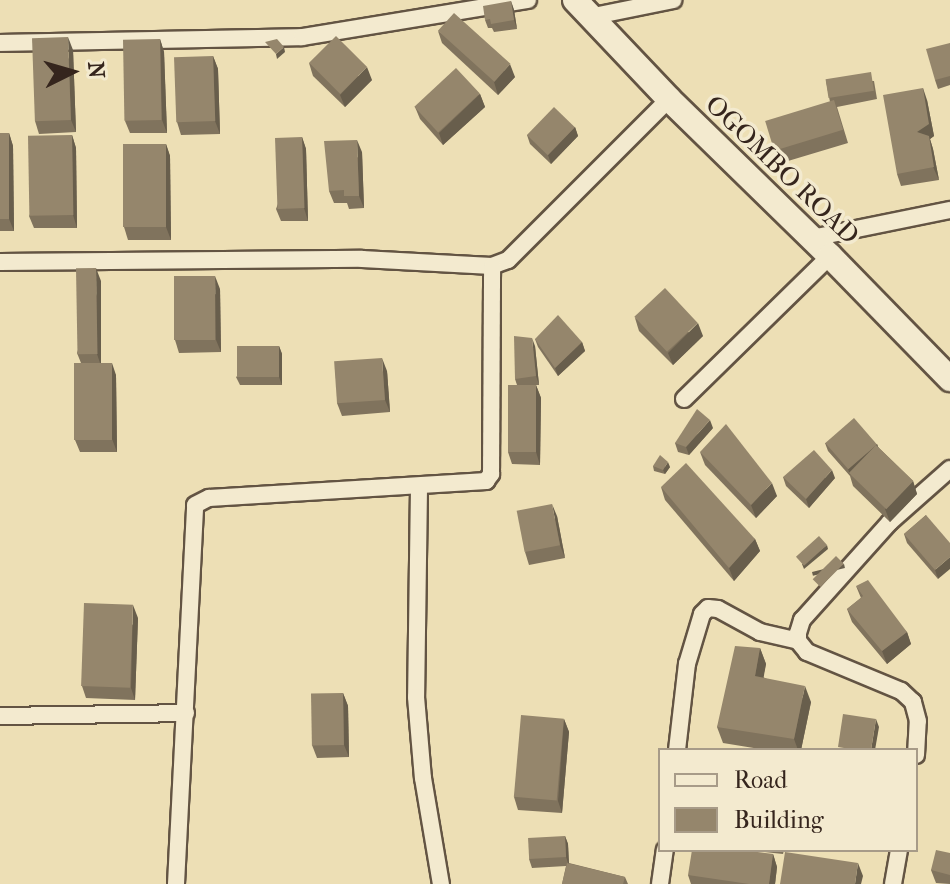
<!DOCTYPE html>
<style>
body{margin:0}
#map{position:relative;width:950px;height:884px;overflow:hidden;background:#eddfb5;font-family:"IM FELL French Canon",serif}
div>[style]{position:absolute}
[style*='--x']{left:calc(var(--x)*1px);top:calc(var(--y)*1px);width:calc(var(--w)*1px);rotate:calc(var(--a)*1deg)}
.roads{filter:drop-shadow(2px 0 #635443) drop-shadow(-2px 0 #635443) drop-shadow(0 2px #635443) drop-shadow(0 -2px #635443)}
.minor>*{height:16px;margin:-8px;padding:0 8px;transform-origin:8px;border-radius:8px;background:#f3eacf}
.secondary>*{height:24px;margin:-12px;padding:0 12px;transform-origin:12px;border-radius:12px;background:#f3eacf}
.wall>*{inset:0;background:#80735d}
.shaded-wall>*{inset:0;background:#685e4c;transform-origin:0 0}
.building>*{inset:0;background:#95866c;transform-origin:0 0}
span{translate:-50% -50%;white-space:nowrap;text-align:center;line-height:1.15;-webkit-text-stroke:7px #f3eacf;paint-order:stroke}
.street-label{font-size:26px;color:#35251d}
.legend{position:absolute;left:658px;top:748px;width:260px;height:104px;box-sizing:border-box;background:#f3eacf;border:2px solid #a79b88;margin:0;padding:10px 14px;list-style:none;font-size:24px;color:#35251d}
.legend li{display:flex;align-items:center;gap:16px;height:40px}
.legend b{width:40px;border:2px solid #a79b88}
.north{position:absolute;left:32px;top:32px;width:80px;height:80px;-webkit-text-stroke:6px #f3eacf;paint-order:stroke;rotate:85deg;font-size:22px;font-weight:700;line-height:32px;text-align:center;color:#35251d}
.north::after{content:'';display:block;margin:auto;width:28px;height:36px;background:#35251d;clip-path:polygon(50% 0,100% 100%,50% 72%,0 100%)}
</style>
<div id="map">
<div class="roads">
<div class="minor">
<i style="--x:594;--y:16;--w:81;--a:-11.4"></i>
<i style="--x:0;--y:43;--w:302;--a:-1.1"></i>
<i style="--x:302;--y:37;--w:229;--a:-9.3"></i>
<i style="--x:812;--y:238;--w:141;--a:-11.5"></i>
<i style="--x:0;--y:262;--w:362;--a:-0.5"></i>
<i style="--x:362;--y:259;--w:130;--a:3.1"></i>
<i style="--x:492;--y:266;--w:17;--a:-21"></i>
<i style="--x:508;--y:260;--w:228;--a:-45"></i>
<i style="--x:684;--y:399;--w:204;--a:-44.4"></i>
<i style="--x:419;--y:488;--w:209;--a:90.8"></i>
<i style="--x:416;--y:697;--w:81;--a:85.1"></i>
<i style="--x:423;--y:778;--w:108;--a:80.4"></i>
<i style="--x:0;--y:716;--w:186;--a:-0.9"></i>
<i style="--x:677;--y:750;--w:87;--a:-83.4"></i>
<i style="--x:687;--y:664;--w:52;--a:-73.3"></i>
<i style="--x:702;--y:614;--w:8;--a:-45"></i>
<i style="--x:708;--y:608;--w:10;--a:6"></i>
<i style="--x:718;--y:609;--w:48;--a:28.7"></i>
<i style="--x:760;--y:632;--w:39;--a:13"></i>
<i style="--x:916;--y:755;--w:34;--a:-87"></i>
<i style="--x:918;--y:721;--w:20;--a:-105"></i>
<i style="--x:913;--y:702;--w:16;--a:-137"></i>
<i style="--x:901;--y:691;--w:102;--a:-157.5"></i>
<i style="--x:807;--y:652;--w:14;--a:-129"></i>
<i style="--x:798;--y:641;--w:8;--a:-90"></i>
<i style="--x:798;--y:633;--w:14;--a:-73"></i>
<i style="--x:802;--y:620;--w:132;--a:-48.1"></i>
<i style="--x:890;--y:522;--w:80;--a:-41.5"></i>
<i style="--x:176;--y:884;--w:379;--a:-87.1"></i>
<i style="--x:195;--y:505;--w:16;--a:-27"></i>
<i style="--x:209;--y:498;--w:278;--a:-3.5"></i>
<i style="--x:486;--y:481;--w:9;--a:-54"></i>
<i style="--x:491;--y:474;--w:208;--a:-89.7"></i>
<i style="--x:660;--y:884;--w:34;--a:-82"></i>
<i style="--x:893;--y:884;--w:35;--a:-80"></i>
</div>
<div class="secondary">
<i style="--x:575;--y:0;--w:137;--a:46.5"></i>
<i style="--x:669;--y:99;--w:225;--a:44.3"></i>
<i style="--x:830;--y:256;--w:172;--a:45.7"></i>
</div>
</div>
<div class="wall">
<i style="clip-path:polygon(511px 1px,514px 10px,517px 29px,494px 32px,492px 28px,488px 28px,485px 20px)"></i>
<i style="clip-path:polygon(438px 31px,515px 77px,498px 95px,442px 43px)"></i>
<i style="clip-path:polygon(160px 39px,164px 52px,167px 133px,130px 133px,125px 121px)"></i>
<i style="clip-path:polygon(950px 43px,950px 85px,938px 89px,935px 80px)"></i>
<i style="clip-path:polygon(73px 50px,76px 132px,39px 134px,35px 121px)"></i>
<i style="clip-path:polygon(213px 56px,218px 69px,220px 134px,181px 135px,177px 122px)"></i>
<i style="clip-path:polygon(309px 63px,372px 80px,345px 107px,313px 76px)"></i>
<i style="clip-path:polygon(826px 81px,874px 81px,877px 99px,837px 107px,848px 143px,778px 164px,774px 151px,830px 102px)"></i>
<i style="clip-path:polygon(480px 94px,485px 107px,443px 145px,420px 119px,415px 107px)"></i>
<i style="clip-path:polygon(927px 100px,934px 136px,930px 139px,933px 149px,939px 180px,901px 186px,897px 174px)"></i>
<i style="clip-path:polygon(575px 127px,578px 136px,551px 164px,530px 144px,527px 135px)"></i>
<i style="clip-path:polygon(0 133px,9px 133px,13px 146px,14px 231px,0 231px)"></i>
<i style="clip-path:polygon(72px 135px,76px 148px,77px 228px,34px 228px,29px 216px)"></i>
<i style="clip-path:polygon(302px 137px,306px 149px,308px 221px,281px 221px,276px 209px)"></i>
<i style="clip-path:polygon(166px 144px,170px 156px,171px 240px,128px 240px,124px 227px)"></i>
<i style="clip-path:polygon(362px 152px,364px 208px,349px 209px,347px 203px,334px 203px,329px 191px)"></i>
<i style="clip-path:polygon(101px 281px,101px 363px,116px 375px,117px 452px,80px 452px,75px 440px,81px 363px,77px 353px)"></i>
<i style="clip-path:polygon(220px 289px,221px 352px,179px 353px,175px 340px)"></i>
<i style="clip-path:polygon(635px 318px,703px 336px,673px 365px,639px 331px)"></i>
<i style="clip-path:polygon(535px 339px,582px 342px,585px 351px,558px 376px,538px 347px)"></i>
<i style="clip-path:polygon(279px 346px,282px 354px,282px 385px,240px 385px,236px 377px)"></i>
<i style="clip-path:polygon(535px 346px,539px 385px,534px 385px,536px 385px,541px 398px,540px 465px,512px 464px,508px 452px,517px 385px,515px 379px)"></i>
<i style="clip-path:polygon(387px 371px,390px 412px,342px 416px,337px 403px)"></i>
<i style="clip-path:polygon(713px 428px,689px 455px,678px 452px,675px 443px)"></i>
<i style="clip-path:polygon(825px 443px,877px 444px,878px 447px,913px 481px,917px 494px,890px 522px,853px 486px,850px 476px,828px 451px)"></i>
<i style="clip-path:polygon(700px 452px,777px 496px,756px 518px,705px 465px)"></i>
<i style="clip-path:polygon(653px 466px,670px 467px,665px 474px,654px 471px)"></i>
<i style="clip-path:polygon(783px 477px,835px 478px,809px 508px,786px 486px)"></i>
<i style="clip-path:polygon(661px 487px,755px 539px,760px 551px,734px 581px,665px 500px)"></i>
<i style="clip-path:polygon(926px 515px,938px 579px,907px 543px,904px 534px)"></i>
<i style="clip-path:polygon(557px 516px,565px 558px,529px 565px,525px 552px)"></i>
<i style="clip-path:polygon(856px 586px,907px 632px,911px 644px,887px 664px,852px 622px,847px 609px,861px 598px)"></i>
<i style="clip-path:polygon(138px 618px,135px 700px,86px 698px,82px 686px)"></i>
<i style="clip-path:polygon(760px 648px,766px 664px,763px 677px,811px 702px,801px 750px,766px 750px,723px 743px,717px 727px)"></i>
<i style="clip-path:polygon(343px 693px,348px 706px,349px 757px,317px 758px,312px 745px)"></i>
<i style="clip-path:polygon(564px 719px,569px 732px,562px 813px,518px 810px,514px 797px)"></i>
<i style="clip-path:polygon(565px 836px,568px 844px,569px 863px,625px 877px,628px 884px,562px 884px,566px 866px,532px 868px,529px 859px)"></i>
<i style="clip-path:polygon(746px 850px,784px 850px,783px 854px)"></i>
<i style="clip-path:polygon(950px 853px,950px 884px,936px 883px,931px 870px)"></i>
<i style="clip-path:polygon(773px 854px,777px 867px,775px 884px,691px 884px,688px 875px)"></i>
</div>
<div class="shaded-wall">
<i style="clip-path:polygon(511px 1px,514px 10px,517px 29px,514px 20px)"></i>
<i style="clip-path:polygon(68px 37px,73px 50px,76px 132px,71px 120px)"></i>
<i style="clip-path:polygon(160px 39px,164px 52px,167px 133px,162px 120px)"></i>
<i style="clip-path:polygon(284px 47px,285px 52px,277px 59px,276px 54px)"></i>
<i style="clip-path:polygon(213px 56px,218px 69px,220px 134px,215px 121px)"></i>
<i style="clip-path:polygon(510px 64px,515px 77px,498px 95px,494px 82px)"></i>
<i style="clip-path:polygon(367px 67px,372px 80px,345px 107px,340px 95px)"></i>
<i style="clip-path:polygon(923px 88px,927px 100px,934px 136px,930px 139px,933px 149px,939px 180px,917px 132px)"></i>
<i style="clip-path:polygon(480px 94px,485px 107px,443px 145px,439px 133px)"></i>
<i style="clip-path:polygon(575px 127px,578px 136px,551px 164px,548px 155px)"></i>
<i style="clip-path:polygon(9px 133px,13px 146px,14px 231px,9px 219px)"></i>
<i style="clip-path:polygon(72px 135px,76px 148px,77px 228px,73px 215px)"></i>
<i style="clip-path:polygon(302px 137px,306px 149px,308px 221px,304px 208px)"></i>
<i style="clip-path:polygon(357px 140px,362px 152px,364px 208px,359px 196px)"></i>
<i style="clip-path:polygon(166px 144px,170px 156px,171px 240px,166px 227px)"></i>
<i style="clip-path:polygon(96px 268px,101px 281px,101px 366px,97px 354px)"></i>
<i style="clip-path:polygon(215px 276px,220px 289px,221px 352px,216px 340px)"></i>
<i style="clip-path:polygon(698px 323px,703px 336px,673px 365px,668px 353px)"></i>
<i style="clip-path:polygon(532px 338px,535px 346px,539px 385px,536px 376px)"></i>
<i style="clip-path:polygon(582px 342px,585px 351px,558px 376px,555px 368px)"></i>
<i style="clip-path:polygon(279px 346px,282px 354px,282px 385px,279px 377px)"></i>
<i style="clip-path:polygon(382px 358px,387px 371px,390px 412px,385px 400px)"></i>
<i style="clip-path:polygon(112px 363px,116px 375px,117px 452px,112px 439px)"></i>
<i style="clip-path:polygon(536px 385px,541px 398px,540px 465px,536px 452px)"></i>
<i style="clip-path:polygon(710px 420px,713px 428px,689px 455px,686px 447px)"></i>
<i style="clip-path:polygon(877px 444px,880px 452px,850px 475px,848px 469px)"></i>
<i style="clip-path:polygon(668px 462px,670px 467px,665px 474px,663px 470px)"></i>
<i style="clip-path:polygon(832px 470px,835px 478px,809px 508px,806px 499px)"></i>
<i style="clip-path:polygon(913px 481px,917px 494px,890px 522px,885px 509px)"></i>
<i style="clip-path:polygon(772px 483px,777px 496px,756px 518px,751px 505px)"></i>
<i style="clip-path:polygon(552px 504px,557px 516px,565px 558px,560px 545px)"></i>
<i style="clip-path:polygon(755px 539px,760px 551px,734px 581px,729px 568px)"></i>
<i style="clip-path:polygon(827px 545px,828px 549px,804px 569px,802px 564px)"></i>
<i style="clip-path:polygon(950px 557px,950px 569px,938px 579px,935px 570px)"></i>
<i style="left:844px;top:564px;width:4px;height:33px;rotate:76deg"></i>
<i style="clip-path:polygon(133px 605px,138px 618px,135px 700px,131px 688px)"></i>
<i style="clip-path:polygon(907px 632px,911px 644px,887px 664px,882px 651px)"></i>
<i style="clip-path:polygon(760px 648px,766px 664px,761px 692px,755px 676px)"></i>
<i style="clip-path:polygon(805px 686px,811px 702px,801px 750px,798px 750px,794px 739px)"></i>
<i style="clip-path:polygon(343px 693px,348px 706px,349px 757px,344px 745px)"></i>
<i style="clip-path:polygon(564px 719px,569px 732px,562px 813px,558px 801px)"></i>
<i style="clip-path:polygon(876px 719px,879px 727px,875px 750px,871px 750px)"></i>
<i style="clip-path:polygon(565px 836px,568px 844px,569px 866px,566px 857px)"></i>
<i style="clip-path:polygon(773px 854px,777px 867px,775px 884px,769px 884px)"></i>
<i style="clip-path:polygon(858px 863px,863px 876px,861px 884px,855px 884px)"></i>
</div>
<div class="building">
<i style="clip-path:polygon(511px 1px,514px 20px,491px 24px,490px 19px,485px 20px,483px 6px)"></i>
<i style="left:454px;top:13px;width:76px;height:24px;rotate:42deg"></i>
<i style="left:336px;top:36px;width:44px;height:38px;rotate:45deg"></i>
<i style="left:68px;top:37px;width:83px;height:36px;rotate:88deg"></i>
<i style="left:160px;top:39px;width:81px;height:37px;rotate:89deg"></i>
<i style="clip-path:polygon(277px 39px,284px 47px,276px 54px,265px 42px)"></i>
<i style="clip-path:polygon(950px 43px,950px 76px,935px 80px,926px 49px)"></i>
<i style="left:213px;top:56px;width:65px;height:39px;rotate:88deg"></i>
<i style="left:456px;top:68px;width:35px;height:57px;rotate:47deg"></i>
<i style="left:871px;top:72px;width:19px;height:46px;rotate:81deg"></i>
<i style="clip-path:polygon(923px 88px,929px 124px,917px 132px,929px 136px,934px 167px,897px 174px,883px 95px)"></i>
<i style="left:834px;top:100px;width:31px;height:72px;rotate:73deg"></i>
<i style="left:554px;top:107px;width:29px;height:39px;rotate:44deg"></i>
<i style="left:0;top:133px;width:9px;height:86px"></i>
<i style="left:72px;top:135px;width:80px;height:44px;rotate:89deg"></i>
<i style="left:302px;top:137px;width:71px;height:27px;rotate:88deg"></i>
<i style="clip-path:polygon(357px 140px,359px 196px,344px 196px,344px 190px,329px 191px,324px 141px)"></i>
<i style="left:123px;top:144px;width:43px;height:83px"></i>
<i style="left:96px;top:268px;width:86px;height:20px;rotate:89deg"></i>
<i style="left:174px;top:276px;width:41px;height:64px"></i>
<i style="left:665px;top:288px;width:48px;height:42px;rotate:47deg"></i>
<i style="clip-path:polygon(558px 315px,582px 342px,555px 368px,535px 339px)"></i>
<i style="clip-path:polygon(514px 336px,532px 338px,536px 376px,515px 379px)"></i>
<i style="left:237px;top:346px;width:42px;height:31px"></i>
<i style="left:382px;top:358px;width:42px;height:48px;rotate:86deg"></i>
<i style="left:74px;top:363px;width:38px;height:77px"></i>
<i style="left:508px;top:385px;width:28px;height:67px"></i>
<i style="clip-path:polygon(697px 409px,710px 420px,686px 447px,675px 443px)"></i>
<i style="left:854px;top:418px;width:35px;height:38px;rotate:49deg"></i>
<i style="clip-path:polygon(726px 424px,772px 483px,751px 505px,700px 452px)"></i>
<i style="left:876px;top:445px;width:52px;height:39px;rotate:44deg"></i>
<i style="clip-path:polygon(814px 450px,832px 470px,806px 499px,783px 477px)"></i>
<i style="clip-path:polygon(660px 455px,668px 462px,663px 470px,653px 466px)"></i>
<i style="clip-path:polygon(686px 463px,755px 539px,729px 568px,661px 487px)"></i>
<i style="left:552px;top:504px;width:42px;height:36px;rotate:79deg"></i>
<i style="clip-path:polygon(926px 515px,950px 543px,950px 557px,935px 570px,904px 534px)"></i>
<i style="left:819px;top:536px;width:12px;height:31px;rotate:48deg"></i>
<i style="left:836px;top:556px;width:11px;height:33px;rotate:45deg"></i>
<i style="clip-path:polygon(868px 580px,907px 632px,882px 651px,847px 609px,863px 596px,856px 586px)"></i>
<i style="left:84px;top:603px;width:49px;height:83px;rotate:2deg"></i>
<i style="clip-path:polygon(735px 646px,760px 648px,755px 676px,805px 686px,794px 739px,717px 727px)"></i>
<i style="left:343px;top:693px;width:52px;height:32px;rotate:89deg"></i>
<i style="clip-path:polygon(843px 714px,876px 719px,871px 750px,856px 750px,838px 747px)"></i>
<i style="left:521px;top:715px;width:43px;height:82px;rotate:5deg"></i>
<i style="left:565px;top:836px;width:21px;height:37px;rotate:87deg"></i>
<i style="clip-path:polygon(692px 850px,742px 850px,773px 854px,769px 884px,749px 884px,688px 875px)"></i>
<i style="clip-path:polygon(936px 850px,950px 853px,950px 875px,931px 870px)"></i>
<i style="clip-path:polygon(785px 852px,858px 863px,855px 884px,780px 884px)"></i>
<i style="clip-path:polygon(567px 863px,625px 877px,623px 884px,562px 884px)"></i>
</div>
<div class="street-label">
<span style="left:782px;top:170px;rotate:44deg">OGOMBO ROAD</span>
</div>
<ul class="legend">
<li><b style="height:10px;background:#f3eacf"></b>Road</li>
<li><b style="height:22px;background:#95866c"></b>Building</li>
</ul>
<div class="north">N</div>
</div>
